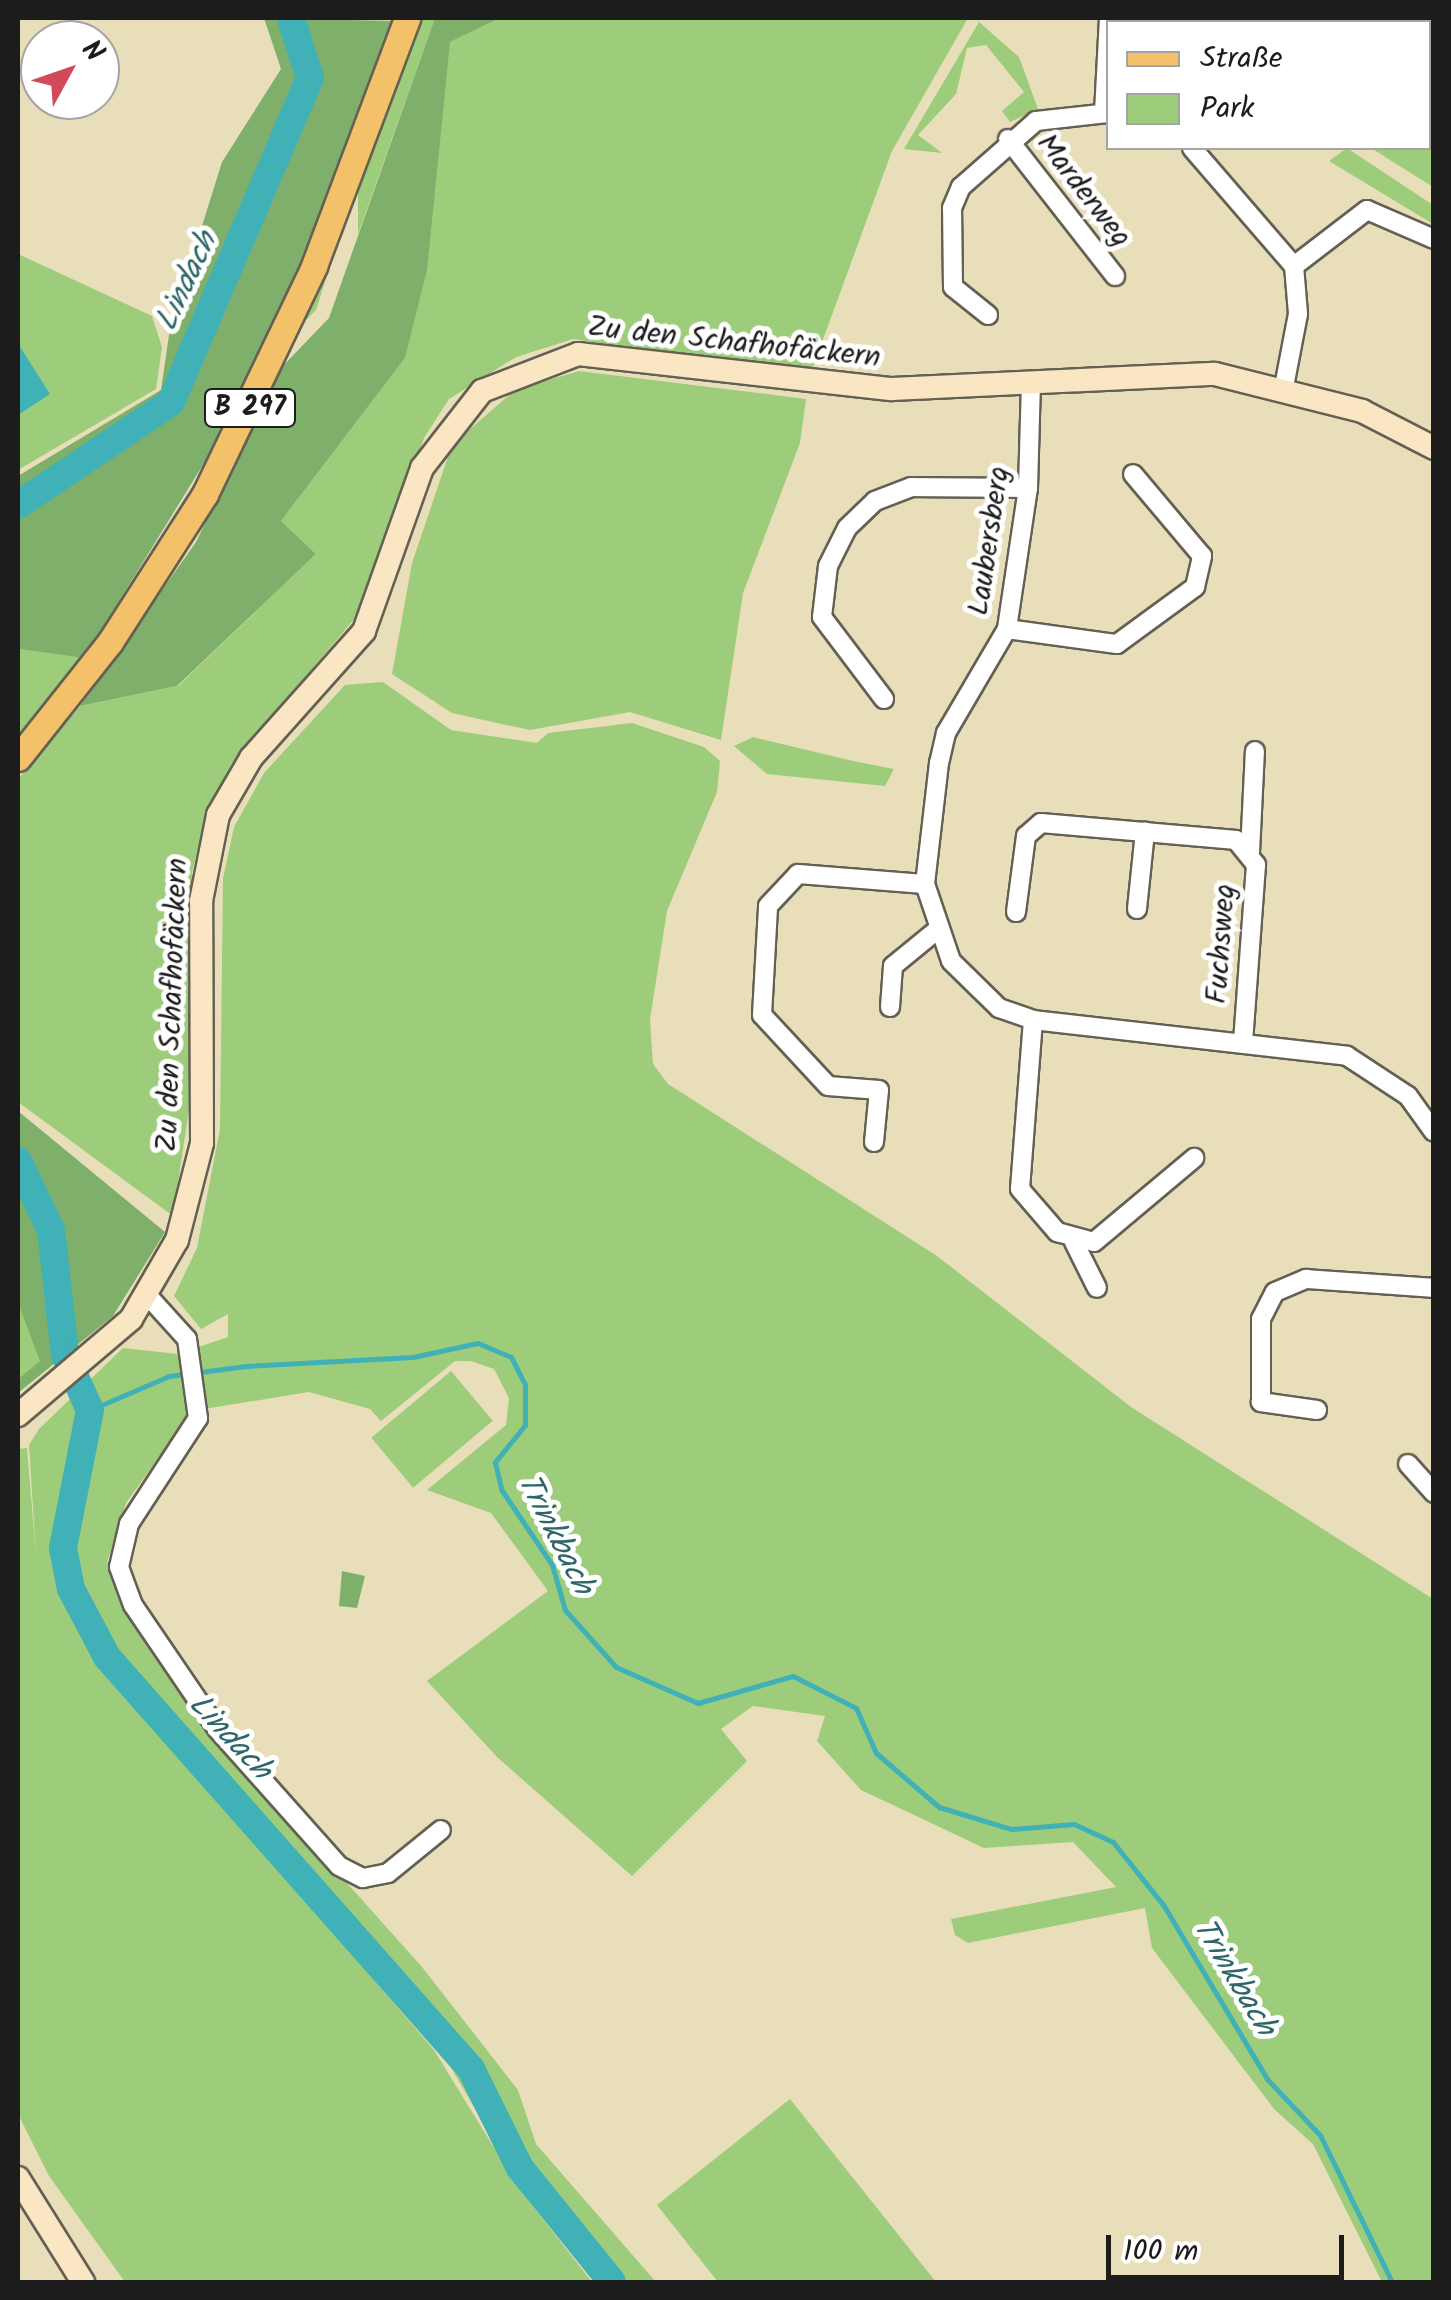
<!DOCTYPE html>
<meta charset="utf-8">
<style>
body{margin:0}
#map{position:relative;width:1451px;height:2300px;overflow:hidden;background:#e9deba;font-family:Kalam,sans-serif}
div>[style]{position:absolute}
[style*='--x']{left:calc(var(--x)*1px);top:calc(var(--y)*1px);width:calc(var(--w)*1px);rotate:calc(var(--a)*1deg)}
.green>*{inset:0;background:#9dcc7b;transform-origin:0 0}
.forest>*{inset:0;background:#7eb06b}
.water>*{inset:0;background:#40b1b7}
.stream>*{height:5px;margin:-2.5px;padding:0 2.5px;transform-origin:2.5px;border-radius:2.5px;background:#40b1b7}
.river>*{height:28px;margin:-14px;padding:0 14px;transform-origin:14px;border-radius:14px;background:#40b1b7}
.roads{filter:drop-shadow(2px 0 #646053) drop-shadow(-2px 0 #646053) drop-shadow(0 2px #646053) drop-shadow(0 -2px #646053)}
.street>*{height:18px;margin:-9px;padding:0 9px;transform-origin:9px;border-radius:9px;background:#fff}
.secondary>*{height:22px;margin:-11px;padding:0 11px;transform-origin:11px;border-radius:11px;background:#fbe6c4}
.primary>*{height:25px;margin:-12.5px;padding:0 12.5px;transform-origin:12.5px;border-radius:12.5px;background:#f4c16b}
span{translate:-50% -50%;white-space:nowrap;text-align:center;line-height:1.15;-webkit-text-stroke:10px #fff;paint-order:stroke}
.shield-label span{padding:2px 8px;background:#fff;border:2px solid;border-radius:8px;-webkit-text-stroke-width:0}
.shield-label{font-size:28px;color:#1c1c1c;font-weight:700}
.street-label{font-size:30px;color:#1c1c1c}
.water-label{font-size:32px;color:#2e666a;font-style:italic}
.frame{position:absolute;inset:0;border:20px solid #1c1c1c;pointer-events:none}
.legend{position:absolute;left:1106px;top:20px;width:325px;height:130px;box-sizing:border-box;background:#fff;border:2px solid #a4a4a4;margin:0;padding:12px 18px;list-style:none;font-size:30px;color:#1c1c1c}
.legend li{display:flex;align-items:center;gap:20px;height:50px}
.legend b{width:50px;border:2px solid #a4a4a4}
.north{position:absolute;left:20px;top:20px;width:100px;height:100px;box-sizing:border-box;background:#fff;border:2px solid #a4a4a4;border-radius:50%;rotate:50deg;font-size:28px;font-weight:700;line-height:40px;text-align:center;color:#1c1c1c}
.north::after{content:'';display:block;margin:auto;width:35px;height:45px;background:#d1495b;clip-path:polygon(50% 0,100% 100%,50% 72%,0 100%)}
.scale{position:absolute;left:1106px;top:2235px;width:238px;height:45px;box-sizing:border-box;border:5px solid #1c1c1c;border-top:0;padding-left:12px;font-size:30px;line-height:35px;white-space:nowrap;color:#1c1c1c;-webkit-text-stroke:8px #fff;paint-order:stroke}
</style>
<div id="map">
<div class="green">
<i style="clip-path:polygon(419px 18px,435px 18px,358px 234px,358px 189px)"></i>
<i style="clip-path:polygon(500px 18px,968px 18px,892px 151px,810px 375px,573px 339px,516px 357px,449px 399px,424px 438px,362px 610px,232px 763px,207px 812px,192px 872px,192px 1089px,173px 1216px,18px 1102px,18px 779px,80px 706px,178px 686px,316px 554px,281px 521px,405px 358px,450px 42px)"></i>
<i style="clip-path:polygon(1164px 18px,1433px 18px,1433px 187px,1371px 148px,1428px 148px,1428px 22px)"></i>
<i style="clip-path:polygon(979px 22px,1019px 57px,1038px 109px,1010px 122px,1002px 111px,1024px 92px,986px 45px,967px 48px,956px 94px,918px 135px,942px 153px,904px 149px)"></i>
<i style="clip-path:polygon(1347px 148px,1433px 205px,1433px 224px,1329px 161px)"></i>
<i style="clip-path:polygon(342px 229px,316px 310px,299px 327px)"></i>
<i style="clip-path:polygon(18px 254px,152px 316px,162px 347px,156px 389px,18px 470px)"></i>
<i style="clip-path:polygon(579px 371px,806px 399px,800px 443px,743px 593px,721px 740px,630px 712px,530px 730px,452px 713px,392px 674px,412px 563px,452px 445px,515px 390px)"></i>
<i style="clip-path:polygon(18px 649px,84px 658px,18px 738px)"></i>
<i style="clip-path:polygon(383px 682px,451px 730px,537px 743px,548px 733px,632px 723px,704px 747px,720px 761px,717px 792px,667px 911px,650px 1019px,653px 1064px,668px 1084px,937px 1256px,1131px 1407px,1433px 1599px,1433px 2282px,1382px 2282px,1313px 2144px,1274px 2109px,1152px 1948px,1145px 1908px,968px 1943px,955px 1935px,951px 1919px,1116px 1887px,1073px 1842px,984px 1848px,861px 1790px,817px 1741px,825px 1716px,753px 1706px,721px 1729px,747px 1761px,632px 1876px,497px 1757px,427px 1681px,548px 1591px,491px 1513px,427px 1490px,506px 1425px,509px 1398px,494px 1369px,471px 1361px,455px 1361px,381px 1421px,370px 1409px,309px 1392px,192px 1411px,126px 1503px,107px 1562px,213px 1733px,422px 1967px,518px 2090px,536px 2144px,656px 2282px,595px 2282px,521px 2189px,430px 2031px,355px 1938px,150px 1720px,434px 2050px,520px 2190px,592px 2282px,125px 2282px,49px 2176px,18px 2114px,18px 1449px,27px 1448px,36px 1555px,29px 1445px,39px 1429px,123px 1348px,178px 1354px,228px 1337px,228px 1314px,201px 1329px,174px 1296px,197px 1248px,220px 1129px,223px 878px,234px 827px,264px 773px,345px 685px)"></i>
<i style="clip-path:polygon(753px 737px,853px 761px,894px 769px,885px 786px,767px 774px,734px 746px)"></i>
<i style="clip-path:polygon(18px 1303px,41px 1361px,18px 1379px)"></i>
<i style="left:451px;top:1371px;width:65px;height:104px;rotate:50deg"></i>
<i style="clip-path:polygon(790px 2099px,936px 2282px,718px 2282px,657px 2205px)"></i>
</div>
<div class="forest">
<i style="clip-path:polygon(264px 18px,396px 21px,302px 262px,209px 455px,84px 658px,18px 649px,18px 476px,161px 390px,170px 328px,222px 162px,281px 69px)"></i>
<i style="clip-path:polygon(435px 18px,500px 18px,450px 42px,427px 270px,405px 358px,281px 521px,316px 554px,177px 686px,80px 706px,196px 542px,279px 370px,329px 318px)"></i>
<i style="clip-path:polygon(18px 1111px,165px 1232px,113px 1316px,18px 1393px,18px 1379px,40px 1361px,18px 1303px)"></i>
<i style="clip-path:polygon(342px 1571px,365px 1576px,357px 1608px,339px 1606px)"></i>
</div>
<div class="water">
<i style="clip-path:polygon(19px 345px,50px 394px,18px 415px,18px 346px)"></i>
</div>
<div class="stream">
<i style="--x:90;--y:1410;--w:86;--a:-23.3"></i>
<i style="--x:169;--y:1376;--w:78;--a:-7.4"></i>
<i style="--x:246;--y:1366;--w:167;--a:-3.1"></i>
<i style="--x:413;--y:1357;--w:66;--a:-12.2"></i>
<i style="--x:478;--y:1343;--w:36;--a:23"></i>
<i style="--x:511;--y:1357;--w:31;--a:63"></i>
<i style="--x:525;--y:1385;--w:40;--a:90"></i>
<i style="--x:525;--y:1425;--w:48;--a:129"></i>
<i style="--x:495;--y:1462;--w:28;--a:77"></i>
<i style="--x:501;--y:1489;--w:92;--a:56.1"></i>
<i style="--x:552;--y:1565;--w:47;--a:73.9"></i>
<i style="--x:565;--y:1610;--w:76;--a:48.2"></i>
<i style="--x:616;--y:1667;--w:90;--a:23.7"></i>
<i style="--x:698;--y:1703;--w:99;--a:-15.9"></i>
<i style="--x:793;--y:1676;--w:71;--a:26.9"></i>
<i style="--x:856;--y:1708;--w:49;--a:66"></i>
<i style="--x:876;--y:1753;--w:83;--a:40.6"></i>
<i style="--x:939;--y:1807;--w:75;--a:17"></i>
<i style="--x:1011;--y:1829;--w:63;--a:-4.5"></i>
<i style="--x:1074;--y:1824;--w:43;--a:24.8"></i>
<i style="--x:1113;--y:1842;--w:82;--a:51.4"></i>
<i style="--x:1164;--y:1906;--w:201;--a:59.2"></i>
<i style="--x:1267;--y:2079;--w:77;--a:46.6"></i>
<i style="--x:1320;--y:2135;--w:164;--a:63.9"></i>
</div>
<div class="river">
<i style="--x:18;--y:505;--w:184;--a:-33.9"></i>
<i style="--x:171;--y:402;--w:353;--a:-66.8"></i>
<i style="--x:310;--y:78;--w:63;--a:-107.6"></i>
<i style="--x:18;--y:1161;--w:76;--a:64.4"></i>
<i style="--x:51;--y:1230;--w:126;--a:83.6"></i>
<i style="--x:65;--y:1355;--w:60;--a:65.6"></i>
<i style="--x:90;--y:1410;--w:141;--a:101.1"></i>
<i style="--x:63;--y:1548;--w:42;--a:79"></i>
<i style="--x:71;--y:1589;--w:77;--a:62.1"></i>
<i style="--x:107;--y:1657;--w:550;--a:48.54"></i>
<i style="--x:471;--y:2069;--w:110;--a:63.7"></i>
<i style="--x:520;--y:2168;--w:146;--a:51.1"></i>
</div>
<div class="roads">
<div class="street">
<i style="--x:1104;--y:113;--w:95;--a:-87"></i>
<i style="--x:1008;--y:139;--w:174;--a:52"></i>
<i style="--x:1192;--y:148;--w:156;--a:49.2"></i>
<i style="--x:1294;--y:266;--w:48;--a:85.2"></i>
<i style="--x:1298;--y:314;--w:74;--a:100.9"></i>
<i style="--x:1294;--y:266;--w:92;--a:-37.5"></i>
<i style="--x:1367;--y:210;--w:73;--a:23.4"></i>
<i style="--x:988;--y:315;--w:45;--a:-141.3"></i>
<i style="--x:953;--y:287;--w:79;--a:-90.7"></i>
<i style="--x:952;--y:208;--w:23;--a:-67"></i>
<i style="--x:961;--y:187;--w:100;--a:-41.3"></i>
<i style="--x:1036;--y:121;--w:72;--a:-6.3"></i>
<i style="--x:1031;--y:381;--w:107;--a:91.6"></i>
<i style="--x:1028;--y:488;--w:143;--a:98.5"></i>
<i style="--x:1007;--y:629;--w:121;--a:120.4"></i>
<i style="--x:946;--y:733;--w:31;--a:103"></i>
<i style="--x:939;--y:763;--w:122;--a:96.6"></i>
<i style="--x:925;--y:884;--w:81;--a:71.3"></i>
<i style="--x:951;--y:961;--w:67;--a:44.4"></i>
<i style="--x:999;--y:1008;--w:36;--a:19"></i>
<i style="--x:1033;--y:1020;--w:316;--a:6.5"></i>
<i style="--x:1347;--y:1056;--w:73;--a:33.3"></i>
<i style="--x:1408;--y:1096;--w:44;--a:54.2"></i>
<i style="--x:1007;--y:629;--w:111;--a:7.8"></i>
<i style="--x:1117;--y:644;--w:97;--a:-36.2"></i>
<i style="--x:1195;--y:587;--w:32;--a:-77"></i>
<i style="--x:1202;--y:556;--w:107;--a:-130.1"></i>
<i style="--x:884;--y:699;--w:103;--a:-127.1"></i>
<i style="--x:822;--y:617;--w:51;--a:-83.3"></i>
<i style="--x:828;--y:566;--w:42;--a:-63.4"></i>
<i style="--x:847;--y:528;--w:39;--a:-44"></i>
<i style="--x:875;--y:501;--w:39;--a:-21"></i>
<i style="--x:911;--y:487;--w:117;--a:0.5"></i>
<i style="--x:1250;--y:852;--w:101;--a:-87.2"></i>
<i style="--x:1137;--y:909;--w:78;--a:-84.1"></i>
<i style="--x:1016;--y:912;--w:77;--a:-82.5"></i>
<i style="--x:1026;--y:836;--w:20;--a:-41"></i>
<i style="--x:1041;--y:823;--w:196;--a:5"></i>
<i style="--x:1236;--y:840;--w:32;--a:51"></i>
<i style="--x:1256;--y:865;--w:177;--a:94.2"></i>
<i style="--x:890;--y:1007;--w:41;--a:-85.8"></i>
<i style="--x:893;--y:966;--w:57;--a:-39.3"></i>
<i style="--x:1033;--y:1020;--w:169;--a:94.4"></i>
<i style="--x:1020;--y:1189;--w:57;--a:49.3"></i>
<i style="--x:1057;--y:1232;--w:38;--a:15"></i>
<i style="--x:1094;--y:1242;--w:131;--a:-40"></i>
<i style="--x:874;--y:1142;--w:52;--a:-84.5"></i>
<i style="--x:879;--y:1090;--w:51;--a:-175.5"></i>
<i style="--x:828;--y:1086;--w:97;--a:-132.9"></i>
<i style="--x:762;--y:1015;--w:109;--a:-86.8"></i>
<i style="--x:768;--y:906;--w:44;--a:-46.8"></i>
<i style="--x:798;--y:874;--w:127;--a:4.5"></i>
<i style="--x:1074;--y:1242;--w:51;--a:63.4"></i>
<i style="--x:148;--y:1296;--w:58;--a:47.8"></i>
<i style="--x:187;--y:1339;--w:80;--a:82.1"></i>
<i style="--x:198;--y:1418;--w:126;--a:123.1"></i>
<i style="--x:129;--y:1524;--w:44;--a:103.1"></i>
<i style="--x:119;--y:1567;--w:40;--a:69.8"></i>
<i style="--x:133;--y:1605;--w:151;--a:55.8"></i>
<i style="--x:218;--y:1730;--w:182;--a:48.3"></i>
<i style="--x:339;--y:1866;--w:27;--a:27"></i>
<i style="--x:363;--y:1878;--w:25;--a:-11"></i>
<i style="--x:388;--y:1873;--w:68;--a:-39.1"></i>
<i style="--x:1317;--y:1410;--w:57;--a:-171.9"></i>
<i style="--x:1261;--y:1402;--w:83;--a:-90"></i>
<i style="--x:1261;--y:1319;--w:30;--a:-63"></i>
<i style="--x:1275;--y:1292;--w:34;--a:-23"></i>
<i style="--x:1306;--y:1279;--w:128;--a:4"></i>
<i style="--x:1408;--y:1464;--w:39;--a:48"></i>
</div>
<div class="secondary">
<i style="--x:18;--y:1415;--w:148;--a:-40.3"></i>
<i style="--x:131;--y:1319;--w:91;--a:-59.8"></i>
<i style="--x:177;--y:1240;--w:100;--a:-75.5"></i>
<i style="--x:202;--y:1143;--w:242;--a:-90.2"></i>
<i style="--x:201;--y:901;--w:88;--a:-78.8"></i>
<i style="--x:218;--y:815;--w:66;--a:-59.9"></i>
<i style="--x:251;--y:758;--w:170;--a:-48.3"></i>
<i style="--x:364;--y:631;--w:173;--a:-70.4"></i>
<i style="--x:422;--y:468;--w:98;--a:-52.1"></i>
<i style="--x:482;--y:391;--w:103;--a:-21.1"></i>
<i style="--x:578;--y:354;--w:316;--a:6.4"></i>
<i style="--x:892;--y:389;--w:323;--a:-2.7"></i>
<i style="--x:1215;--y:374;--w:152;--a:14.1"></i>
<i style="--x:1362;--y:411;--w:81;--a:27.2"></i>
<i style="--x:18;--y:2178;--w:123;--a:58"></i>
</div>
<div class="primary">
<i style="--x:18;--y:758;--w:148;--a:-51.6"></i>
<i style="--x:110;--y:642;--w:176;--a:-57.3"></i>
<i style="--x:205;--y:494;--w:253;--a:-64.4"></i>
<i style="--x:314;--y:266;--w:265;--a:-69.4"></i>
</div>
</div>
<div class="shield-label">
<span style="left:250px;top:408px">B 297</span>
</div>
<div class="street-label">
<span style="left:1083px;top:191px;rotate:52deg">Marderweg</span>
<span style="left:734px;top:343px;rotate:6deg">Zu den Schafhofäckern</span>
<span style="left:990px;top:541px;rotate:-82deg">Laubersberg</span>
<span style="left:1222px;top:944px;rotate:-86deg">Fuchsweg</span>
<span style="left:173px;top:1005px;rotate:-88deg">Zu den Schafhofäckern</span>
</div>
<div class="water-label">
<span style="left:188px;top:282px;rotate:-65deg">Lindach</span>
<span style="left:554px;top:1535px;rotate:63deg">Trinkbach</span>
<span style="left:229px;top:1738px;rotate:47deg">Lindach</span>
<span style="left:1233px;top:1978px;rotate:59deg">Trinkbach</span>
</div>
<div class="frame"></div>
<ul class="legend">
<li><b style="height:12px;background:#f4c16b"></b>Straße</li>
<li><b style="height:28px;background:#9dcc7b"></b>Park</li>
</ul>
<div class="north">N</div>
<div class="scale">100 m</div>
</div>
